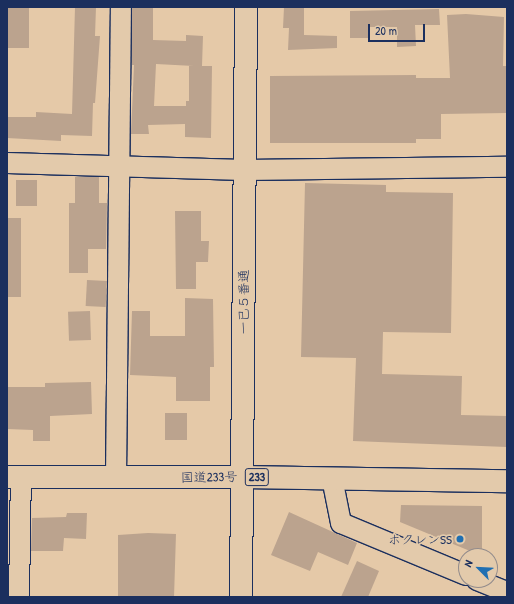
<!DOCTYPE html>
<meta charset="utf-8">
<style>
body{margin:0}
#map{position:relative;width:514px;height:604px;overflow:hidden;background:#e5c9a8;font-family:"Patrick Hand","Klee One",sans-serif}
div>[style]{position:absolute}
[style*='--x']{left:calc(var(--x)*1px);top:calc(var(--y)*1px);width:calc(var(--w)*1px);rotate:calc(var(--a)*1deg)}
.building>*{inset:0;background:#bba38e;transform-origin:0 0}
.roads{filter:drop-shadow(1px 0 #1b2f5e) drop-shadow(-1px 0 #1b2f5e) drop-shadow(0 1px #1b2f5e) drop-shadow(0 -1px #1b2f5e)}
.minor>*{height:20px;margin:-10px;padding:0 10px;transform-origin:10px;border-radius:10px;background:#e3caab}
.tertiary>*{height:22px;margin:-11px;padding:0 11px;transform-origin:11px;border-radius:11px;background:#e3caab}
.trunk>*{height:22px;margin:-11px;padding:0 11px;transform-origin:11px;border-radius:11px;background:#e3caab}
.dots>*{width:11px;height:11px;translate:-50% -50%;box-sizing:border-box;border:2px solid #e3caab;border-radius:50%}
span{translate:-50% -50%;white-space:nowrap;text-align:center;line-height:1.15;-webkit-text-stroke:3.5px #e3caab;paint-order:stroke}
.shield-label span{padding:1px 3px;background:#e3caab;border:1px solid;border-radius:3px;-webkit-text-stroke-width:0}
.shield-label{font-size:12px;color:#1b2f5e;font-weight:700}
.street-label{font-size:13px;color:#1b2f5e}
.poi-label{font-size:13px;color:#1b2f5e}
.right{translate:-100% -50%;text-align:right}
.frame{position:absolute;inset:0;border:8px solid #1b2f5e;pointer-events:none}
.north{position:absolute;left:458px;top:548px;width:40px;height:40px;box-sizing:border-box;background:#e3caab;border:1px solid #938c8c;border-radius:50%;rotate:294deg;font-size:11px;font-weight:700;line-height:16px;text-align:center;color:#1b2f5e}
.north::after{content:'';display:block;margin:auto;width:14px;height:18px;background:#1f6fb2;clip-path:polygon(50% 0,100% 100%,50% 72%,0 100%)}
.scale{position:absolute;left:368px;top:24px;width:57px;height:18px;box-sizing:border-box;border:2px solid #1b2f5e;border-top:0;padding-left:5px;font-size:12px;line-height:14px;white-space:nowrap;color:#1b2f5e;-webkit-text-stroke:3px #e3caab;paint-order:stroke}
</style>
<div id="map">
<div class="building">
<i style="left:7px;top:7px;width:22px;height:41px"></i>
<i style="clip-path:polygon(75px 7px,96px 7px,95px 36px,100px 36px,95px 103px,93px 103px,92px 136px,61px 135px,61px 141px,7px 138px,7px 117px,36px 117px,36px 112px,72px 114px)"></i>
<i style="clip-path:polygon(evenodd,132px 7px,153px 7px,153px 40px,186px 41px,186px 35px,203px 36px,202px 66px,212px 66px,211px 138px,185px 137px,185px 124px,148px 125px,149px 134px,131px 134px,134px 65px,132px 65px,132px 7px,156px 64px,194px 66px,189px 66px,189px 101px,186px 101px,186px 106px,154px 106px,156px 64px)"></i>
<i style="clip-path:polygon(284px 7px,304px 7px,304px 35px,337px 36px,337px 48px,288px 50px,289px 28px,283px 28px)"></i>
<i style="clip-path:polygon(439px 9px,440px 25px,415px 25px,416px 46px,397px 47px,397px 27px,368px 27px,368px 38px,350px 38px,350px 11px)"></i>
<i style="clip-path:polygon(466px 14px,504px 17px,503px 66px,507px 66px,507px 113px,441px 114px,441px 139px,416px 139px,416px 143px,270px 143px,270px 76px,416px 75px,416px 78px,450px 78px,447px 15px)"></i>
<i style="clip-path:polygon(75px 177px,99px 177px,99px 203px,107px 203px,106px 249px,88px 249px,88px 273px,69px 273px,69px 203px,75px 203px)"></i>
<i style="left:16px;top:180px;width:21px;height:26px"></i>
<i style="clip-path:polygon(305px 183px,386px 185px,386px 192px,453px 193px,451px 333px,383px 332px,382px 374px,462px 376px,461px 415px,507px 416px,507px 447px,353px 441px,356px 358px,301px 357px)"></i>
<i style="clip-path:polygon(175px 211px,201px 211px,201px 241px,209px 241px,208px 262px,196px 262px,196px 289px,176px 289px)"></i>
<i style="left:7px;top:218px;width:14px;height:79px"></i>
<i style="left:87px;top:280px;width:20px;height:26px;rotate:3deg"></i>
<i style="clip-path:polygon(185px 298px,213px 299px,214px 367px,210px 367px,210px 401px,176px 401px,176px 377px,130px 375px,132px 311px,150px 311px,150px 336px,185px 336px)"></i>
<i style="left:90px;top:311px;width:29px;height:22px;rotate:88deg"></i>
<i style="clip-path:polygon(91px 382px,92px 414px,50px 416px,50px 441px,33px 441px,33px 430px,7px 429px,7px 387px,45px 387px,45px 383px)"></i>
<i style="left:187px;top:413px;width:27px;height:22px;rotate:90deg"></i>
<i style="clip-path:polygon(401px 505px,482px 506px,482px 556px,400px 522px)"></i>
<i style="clip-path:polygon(289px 512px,357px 543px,348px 565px,318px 552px,310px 571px,271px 555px)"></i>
<i style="clip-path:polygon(67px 513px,87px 513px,86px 539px,64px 538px,63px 551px,31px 551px,32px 518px,66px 517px)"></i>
<i style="clip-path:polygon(148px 533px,176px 534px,174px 597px,118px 597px,118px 535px)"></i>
<i style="clip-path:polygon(357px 561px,379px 571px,368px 597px,341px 597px)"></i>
</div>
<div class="roads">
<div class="minor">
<i style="--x:7;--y:163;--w:237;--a:1.7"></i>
<i style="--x:244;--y:170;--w:263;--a:-0.7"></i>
<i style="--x:116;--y:477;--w:470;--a:-89.4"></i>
<i style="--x:332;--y:478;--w:46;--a:78.7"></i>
<i style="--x:341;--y:523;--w:135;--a:22.6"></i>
<i style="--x:477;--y:580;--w:32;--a:22"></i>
<i style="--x:19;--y:597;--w:121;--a:-89.1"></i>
</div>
<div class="tertiary">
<i style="--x:241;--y:597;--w:590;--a:-89.51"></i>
</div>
<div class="trunk">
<i style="--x:7;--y:477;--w:235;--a:0"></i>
<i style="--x:242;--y:477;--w:265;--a:0.9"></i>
</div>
</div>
<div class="dots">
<i style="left:460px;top:539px;background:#1f6fb2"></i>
</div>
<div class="shield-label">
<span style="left:257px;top:477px">233</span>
</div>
<div class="street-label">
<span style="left:243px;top:302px;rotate:-90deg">一已５番通</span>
<span style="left:209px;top:477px;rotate:-1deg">国道233号</span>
</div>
<div class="poi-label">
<span class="right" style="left:452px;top:539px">ホクレンSS</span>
</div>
<div class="frame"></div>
<div class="north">N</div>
<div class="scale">20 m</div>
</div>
